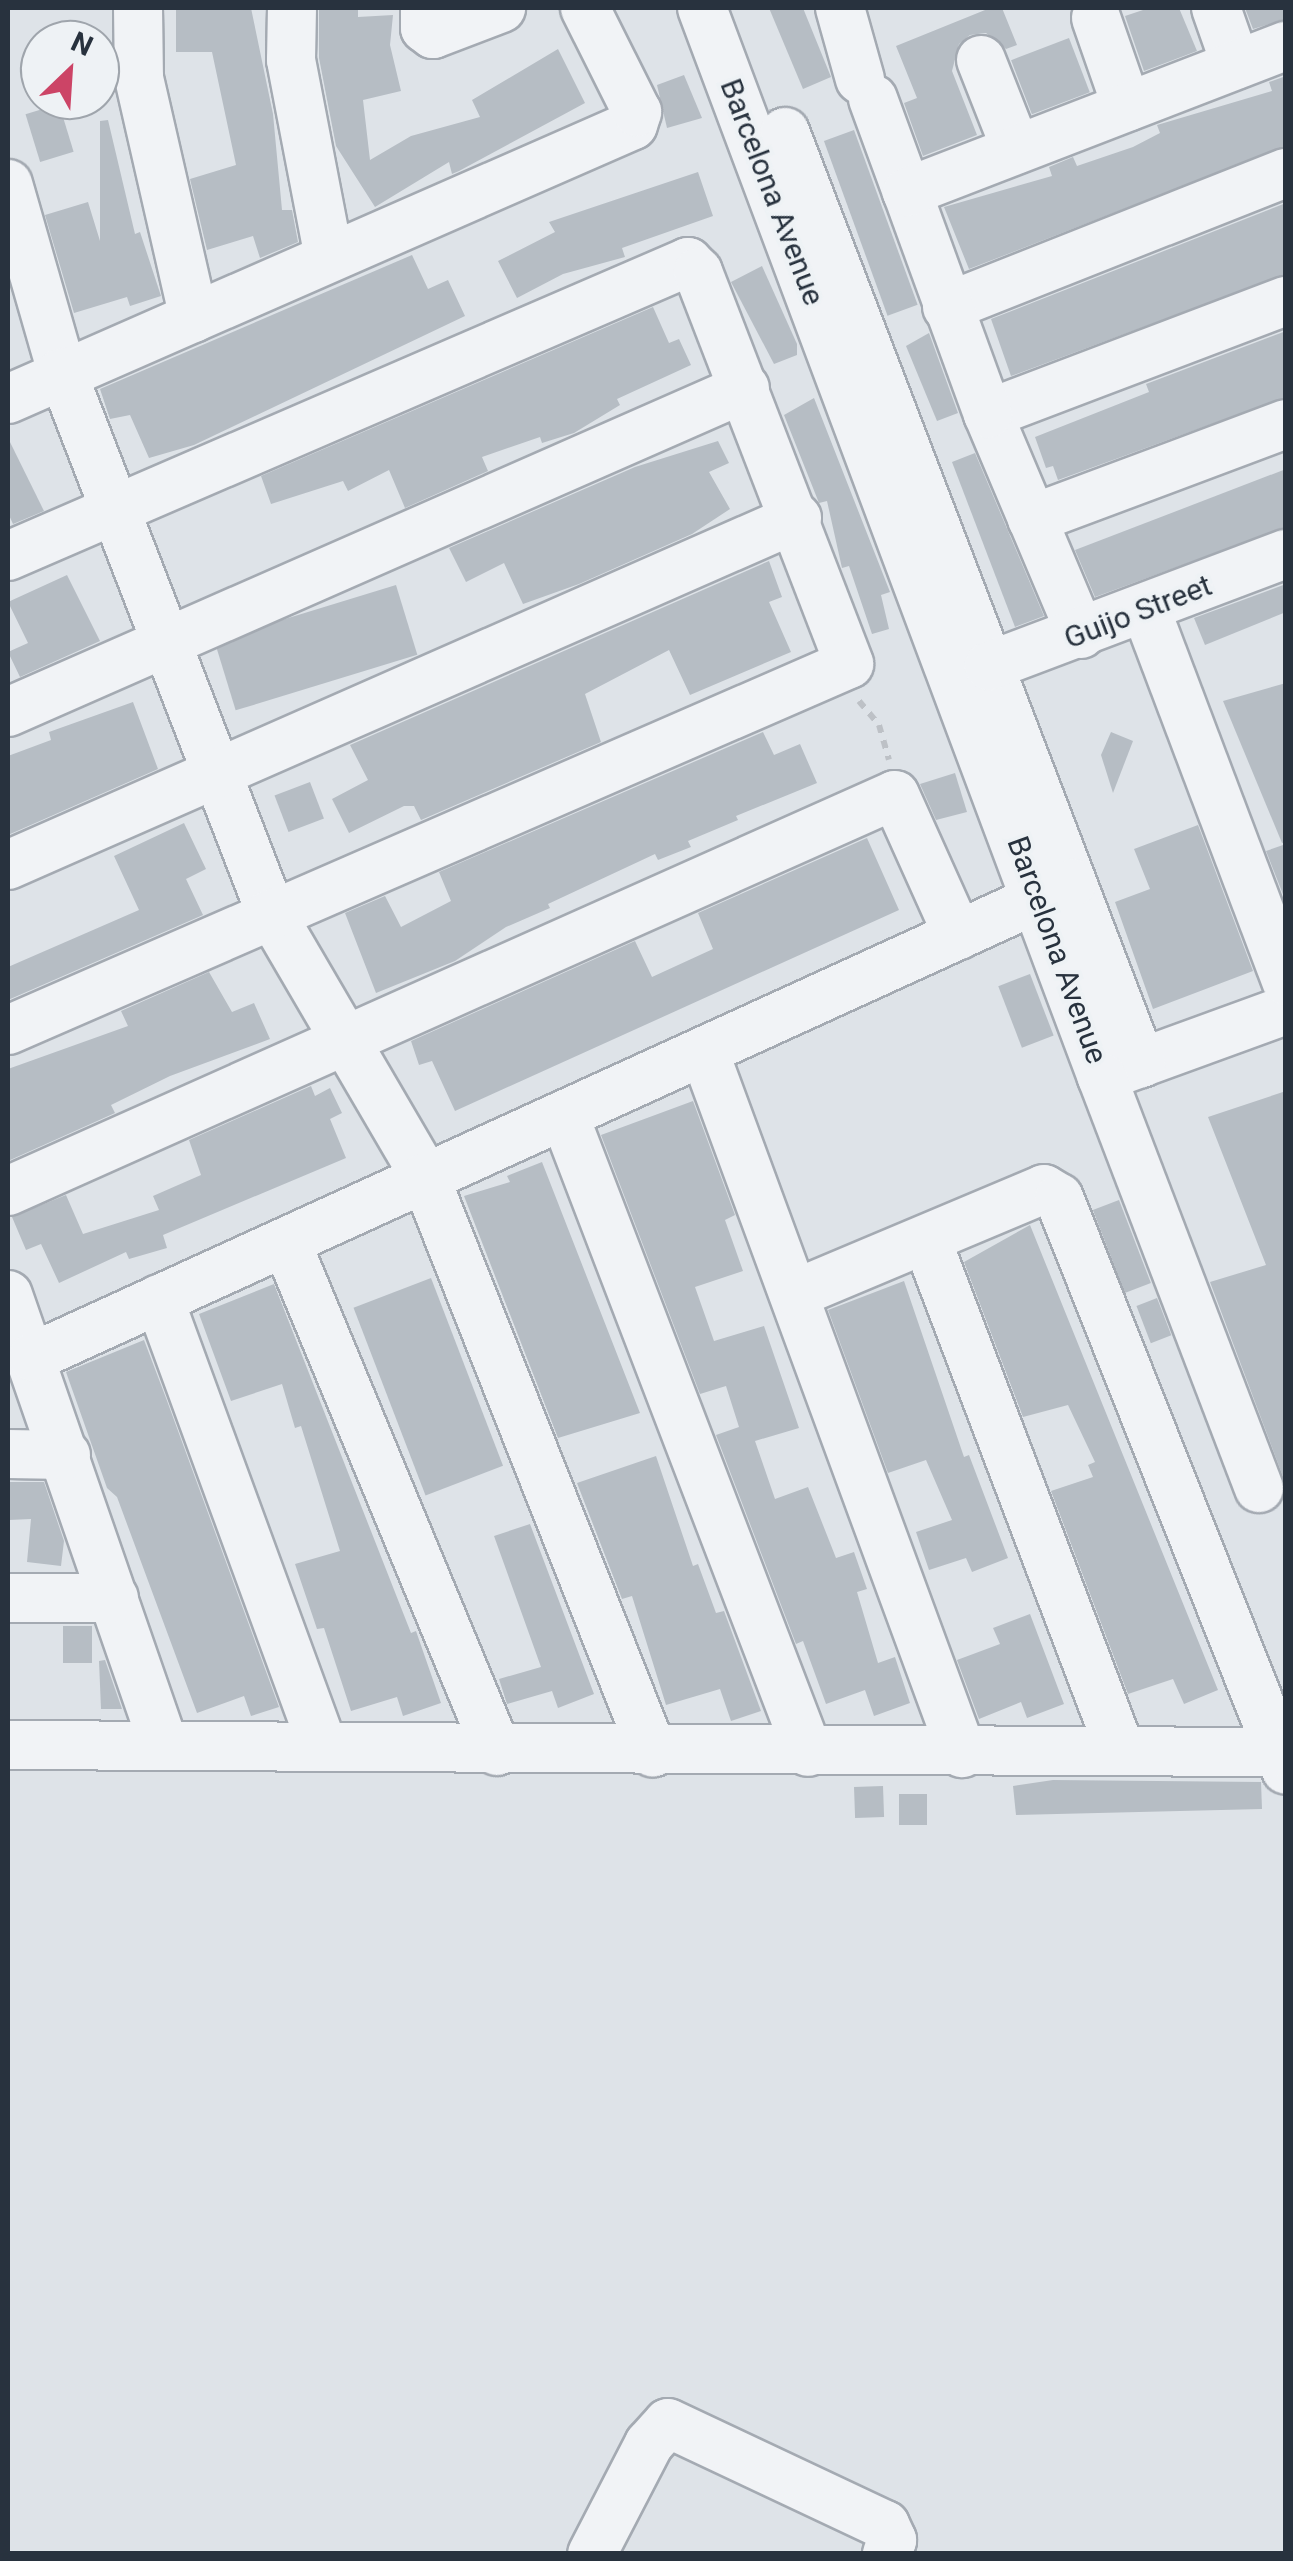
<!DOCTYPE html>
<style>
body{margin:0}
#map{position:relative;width:1293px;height:2561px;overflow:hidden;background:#dee3e8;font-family:Roboto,sans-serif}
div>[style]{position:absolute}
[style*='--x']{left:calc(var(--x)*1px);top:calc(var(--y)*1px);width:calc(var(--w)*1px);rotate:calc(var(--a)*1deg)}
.building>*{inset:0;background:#b6bdc4;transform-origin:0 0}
.path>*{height:6px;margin-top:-3px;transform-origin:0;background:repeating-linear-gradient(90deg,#bdc1c6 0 8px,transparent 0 16px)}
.roads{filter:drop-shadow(2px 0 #a4aab2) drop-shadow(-2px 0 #a4aab2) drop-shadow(0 2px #a4aab2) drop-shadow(0 -2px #a4aab2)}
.minor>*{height:48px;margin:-24px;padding:0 24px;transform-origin:24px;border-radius:24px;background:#f1f3f6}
span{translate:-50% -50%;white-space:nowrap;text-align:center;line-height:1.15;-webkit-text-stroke:8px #eef2f5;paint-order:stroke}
.street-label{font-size:30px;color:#28323e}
.frame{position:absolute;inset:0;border:10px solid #28323e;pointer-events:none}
.north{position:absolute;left:20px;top:20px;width:100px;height:100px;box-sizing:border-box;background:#eef2f5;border:2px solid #9fa5ac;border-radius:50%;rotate:25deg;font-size:28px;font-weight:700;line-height:40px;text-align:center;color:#28323e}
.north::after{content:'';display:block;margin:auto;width:35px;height:45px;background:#c46;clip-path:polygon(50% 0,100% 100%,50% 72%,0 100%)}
</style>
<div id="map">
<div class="building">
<i style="clip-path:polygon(251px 8px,273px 114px,282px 210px,292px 210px,298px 242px,260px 258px,253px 236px,207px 250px,190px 179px,236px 165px,212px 52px,176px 52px,176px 9px)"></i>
<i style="clip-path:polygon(319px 8px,358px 8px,358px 17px,393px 15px,390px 45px,401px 91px,363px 100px,370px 160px,411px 136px,480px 117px,472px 100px,558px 49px,585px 103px,459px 171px,452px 174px,449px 162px,375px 207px,336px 146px,319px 58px)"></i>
<i style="clip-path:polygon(769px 8px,803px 8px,831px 77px,803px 89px)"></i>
<i style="clip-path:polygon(990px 8px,1002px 8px,1017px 45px,1006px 49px,986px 33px,970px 35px,959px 44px,952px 71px,977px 135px,923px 156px,904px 103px,917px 98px,896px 46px)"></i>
<i style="clip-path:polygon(1149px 8px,1179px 8px,1197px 51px,1144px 71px,1125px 16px)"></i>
<i style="clip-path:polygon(1245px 8px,1286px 8px,1286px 19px,1253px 29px)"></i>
<i style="left:1069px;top:38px;width:58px;height:62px;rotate:69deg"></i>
<i style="clip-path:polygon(684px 75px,702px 118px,667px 128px,657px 85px)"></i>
<i style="clip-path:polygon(1286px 76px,1286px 146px,969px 269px,944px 207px,1052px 176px,1049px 167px,1073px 157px,1077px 166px,1133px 147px,1160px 133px,1157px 125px,1272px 91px,1269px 82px)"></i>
<i style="left:59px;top:104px;width:50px;height:35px;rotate:73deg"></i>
<i style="clip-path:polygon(108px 120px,135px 234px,140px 232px,161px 296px,130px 306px,127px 297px,74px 313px,45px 215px,88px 202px,100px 241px,100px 121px)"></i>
<i style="left:854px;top:130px;width:186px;height:32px;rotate:70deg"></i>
<i style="clip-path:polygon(698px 172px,713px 216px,622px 248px,625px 257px,563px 274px,517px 298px,498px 261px,555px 232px,549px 222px)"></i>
<i style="clip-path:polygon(1286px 203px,1286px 274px,1011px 376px,991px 319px)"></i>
<i style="clip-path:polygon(412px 255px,428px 289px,448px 280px,465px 316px,194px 445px,149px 458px,130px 415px,110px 419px,100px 389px)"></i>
<i style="clip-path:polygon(762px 266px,797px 344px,797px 355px,774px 364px,731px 282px)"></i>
<i style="clip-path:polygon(653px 307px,669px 343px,679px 339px,691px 365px,617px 399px,620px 405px,574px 433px,542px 443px,540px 437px,482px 457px,488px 471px,405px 508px,389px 470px,348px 491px,343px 481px,271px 504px,261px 476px)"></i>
<i style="clip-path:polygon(1286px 331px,1286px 397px,1058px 480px,1053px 466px,1046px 468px,1035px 437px,1149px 392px,1146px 384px)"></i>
<i style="clip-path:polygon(929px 333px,958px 413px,937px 421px,906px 346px)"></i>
<i style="clip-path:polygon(814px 398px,890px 592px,881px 595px,889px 629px,872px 634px,849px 566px,842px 568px,827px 501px,819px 503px,784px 415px)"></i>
<i style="clip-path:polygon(8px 438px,44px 511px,13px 524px,8px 513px)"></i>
<i style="clip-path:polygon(718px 441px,729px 463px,709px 472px,730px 509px,692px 534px,579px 584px,523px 604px,504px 563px,466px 582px,449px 548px,635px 467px)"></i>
<i style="clip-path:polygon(975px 453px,1044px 616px,1015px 627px,952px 462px)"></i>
<i style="clip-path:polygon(1286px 469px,1286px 527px,1095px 597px,1075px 550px)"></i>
<i style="clip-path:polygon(769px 561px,782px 597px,769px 602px,791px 652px,690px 695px,669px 650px,585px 694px,601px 742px,421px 820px,414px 806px,404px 806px,349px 833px,332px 799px,368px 780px,350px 745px)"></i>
<i style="clip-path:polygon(67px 575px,100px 641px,20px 677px,8px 652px,28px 643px,8px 602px)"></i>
<i style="clip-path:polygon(1286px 584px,1286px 612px,1205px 645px,1194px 618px)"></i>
<i style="left:396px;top:585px;width:73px;height:190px;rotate:73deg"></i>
<i style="clip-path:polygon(1286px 683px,1286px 842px,1282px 843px,1223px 701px)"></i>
<i style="clip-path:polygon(133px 702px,158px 769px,8px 835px,8px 756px,51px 740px,49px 732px)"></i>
<i style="clip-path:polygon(763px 732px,774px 755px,800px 744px,817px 783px,736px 816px,738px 820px,688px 841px,691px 847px,658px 860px,655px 854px,548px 904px,550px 908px,506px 927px,455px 961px,376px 993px,345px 913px,385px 896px,401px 927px,451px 901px,439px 872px)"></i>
<i style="clip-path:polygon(1111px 732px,1133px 741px,1113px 793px,1101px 755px)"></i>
<i style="clip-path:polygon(955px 773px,967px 812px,936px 820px,920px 784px)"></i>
<i style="left:310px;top:782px;width:39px;height:38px;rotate:69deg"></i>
<i style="clip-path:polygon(184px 823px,206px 869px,186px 879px,203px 915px,8px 1000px,8px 967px,139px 910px,114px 856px)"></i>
<i style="clip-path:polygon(1198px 825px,1253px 971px,1153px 1009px,1115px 902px,1150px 889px,1134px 849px)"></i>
<i style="clip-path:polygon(867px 838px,899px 910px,455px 1111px,432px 1061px,419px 1065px,411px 1041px,635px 941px,652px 977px,713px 949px,698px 913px)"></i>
<i style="clip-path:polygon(1286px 844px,1286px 902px,1266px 851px)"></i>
<i style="clip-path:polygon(209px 972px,232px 1012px,254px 1003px,270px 1039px,170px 1076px,111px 1105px,115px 1113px,8px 1161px,8px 1069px,128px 1026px,121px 1011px)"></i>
<i style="left:1030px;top:974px;width:66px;height:34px;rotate:69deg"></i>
<i style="clip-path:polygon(311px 1086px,315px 1096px,330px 1088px,342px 1113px,330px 1119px,346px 1158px,163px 1235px,167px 1248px,129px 1259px,126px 1252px,59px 1283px,41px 1244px,26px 1250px,12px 1217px,66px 1195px,83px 1234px,159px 1210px,153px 1196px,201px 1175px,189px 1140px)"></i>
<i style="clip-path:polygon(1286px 1091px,1286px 1482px,1285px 1482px,1210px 1282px,1266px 1265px,1208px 1117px)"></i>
<i style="clip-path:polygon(693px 1101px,735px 1215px,725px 1220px,743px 1271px,695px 1287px,714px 1341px,764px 1326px,799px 1428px,755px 1441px,775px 1499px,808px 1487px,836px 1558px,854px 1552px,867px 1589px,857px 1592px,878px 1663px,895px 1657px,910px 1703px,874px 1716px,865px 1690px,826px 1704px,803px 1641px,796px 1644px,716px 1435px,739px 1427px,726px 1386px,700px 1394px,601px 1135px)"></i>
<i style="clip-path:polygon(542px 1162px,640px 1413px,558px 1438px,464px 1196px,510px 1182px,507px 1176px)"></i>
<i style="left:1119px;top:1200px;width:89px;height:28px;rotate:69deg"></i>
<i style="clip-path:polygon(1030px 1225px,1218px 1690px,1184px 1704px,1173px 1679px,1128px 1694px,1051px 1491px,1093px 1477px,1088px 1465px,1095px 1462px,1068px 1405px,1023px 1417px,964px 1262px)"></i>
<i style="left:431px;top:1278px;width:201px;height:83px;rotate:69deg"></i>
<i style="clip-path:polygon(904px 1281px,964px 1457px,969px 1455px,1008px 1558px,972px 1572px,966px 1558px,929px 1570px,916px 1532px,952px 1520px,926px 1460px,888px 1473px,828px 1310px)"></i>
<i style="clip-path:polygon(274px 1284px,411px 1633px,416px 1631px,441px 1703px,403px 1716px,397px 1697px,351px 1711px,324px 1628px,317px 1629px,295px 1564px,340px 1551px,301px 1426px,295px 1428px,282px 1384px,231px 1401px,199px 1314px)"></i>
<i style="left:1157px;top:1298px;width:40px;height:22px;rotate:69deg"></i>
<i style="clip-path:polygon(144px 1340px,166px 1398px,279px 1707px,251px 1716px,244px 1696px,197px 1713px,117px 1497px,107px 1488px,66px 1372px)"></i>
<i style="clip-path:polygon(656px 1456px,693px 1566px,698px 1564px,716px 1613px,724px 1611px,761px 1711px,731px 1721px,720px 1689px,666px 1705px,632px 1596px,622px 1599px,577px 1483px)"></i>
<i style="clip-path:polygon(8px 1482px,44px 1482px,64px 1541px,61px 1566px,27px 1562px,31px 1519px,9px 1520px)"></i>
<i style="clip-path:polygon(530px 1524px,594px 1694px,558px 1708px,552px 1691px,507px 1704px,499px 1679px,541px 1667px,494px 1536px)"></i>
<i style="clip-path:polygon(1030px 1614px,1064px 1704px,1027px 1718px,1021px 1702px,979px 1719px,957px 1660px,1000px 1644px,993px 1628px)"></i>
<i style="left:63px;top:1626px;width:29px;height:37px"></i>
<i style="clip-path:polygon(105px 1660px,122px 1709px,101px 1709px,99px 1661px)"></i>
<i style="clip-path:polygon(1053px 1780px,1261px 1782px,1262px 1809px,1016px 1815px,1013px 1786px)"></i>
<i style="left:883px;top:1786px;width:31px;height:29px;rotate:88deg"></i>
<i style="left:899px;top:1794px;width:28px;height:31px"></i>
</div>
<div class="path">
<i style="--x:859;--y:701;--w:31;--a:50"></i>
<i style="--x:879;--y:725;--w:36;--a:74"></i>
</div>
<div class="roads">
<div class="minor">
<i style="--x:138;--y:8;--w:70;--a:89.2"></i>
<i style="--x:139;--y:78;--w:246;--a:77.1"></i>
<i style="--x:292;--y:8;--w:52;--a:91.1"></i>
<i style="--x:291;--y:60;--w:201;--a:79.1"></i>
<i style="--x:425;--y:8;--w:20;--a:90"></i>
<i style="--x:425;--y:28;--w:10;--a:37"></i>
<i style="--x:433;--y:34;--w:73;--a:-20.9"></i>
<i style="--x:702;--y:8;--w:1141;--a:69.49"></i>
<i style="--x:1102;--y:1077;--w:196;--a:-20"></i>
<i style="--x:840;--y:8;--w:74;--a:74.3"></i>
<i style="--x:1216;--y:8;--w:60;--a:70.7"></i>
<i style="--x:1096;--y:18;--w:94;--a:70.8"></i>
<i style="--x:981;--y:60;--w:96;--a:68.5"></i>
<i style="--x:873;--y:99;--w:99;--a:69.9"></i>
<i style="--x:785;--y:132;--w:997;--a:69.07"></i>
<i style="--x:8;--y:184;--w:196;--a:74"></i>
<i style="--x:62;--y:372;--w:580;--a:68.88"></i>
<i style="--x:271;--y:913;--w:306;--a:59.7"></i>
<i style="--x:425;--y:1177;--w:619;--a:68.4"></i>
<i style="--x:947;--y:307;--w:365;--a:-21.6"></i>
<i style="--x:8;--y:399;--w:682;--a:-23.67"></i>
<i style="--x:633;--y:125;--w:14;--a:-73"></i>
<i style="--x:637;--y:112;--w:116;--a:-116.6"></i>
<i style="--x:988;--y:414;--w:319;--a:-20.8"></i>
<i style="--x:1032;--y:519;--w:271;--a:-20.5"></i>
<i style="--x:8;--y:556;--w:741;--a:-23.38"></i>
<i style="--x:688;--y:262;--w:14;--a:45"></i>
<i style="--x:698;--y:272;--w:420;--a:68.9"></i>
<i style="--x:849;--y:664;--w:917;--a:156.48"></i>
<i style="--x:1146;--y:610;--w:397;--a:69.3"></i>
<i style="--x:1081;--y:634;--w:239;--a:-112.9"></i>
<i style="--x:988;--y:414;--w:236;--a:-110"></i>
<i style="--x:907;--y:192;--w:406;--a:-21.1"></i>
<i style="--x:989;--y:666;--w:317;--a:-20.7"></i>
<i style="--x:8;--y:712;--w:805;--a:-23.73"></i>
<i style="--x:8;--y:865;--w:862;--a:-23.74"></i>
<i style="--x:705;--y:1054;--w:745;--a:69.81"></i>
<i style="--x:1102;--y:1077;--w:440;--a:69.1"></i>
<i style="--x:564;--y:1115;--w:682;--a:69.04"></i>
<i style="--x:8;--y:1191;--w:971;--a:-24.06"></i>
<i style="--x:895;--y:795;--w:154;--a:65.8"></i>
<i style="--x:927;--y:1241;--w:541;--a:69.22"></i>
<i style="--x:286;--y:1242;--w:551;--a:67.48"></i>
<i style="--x:797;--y:1293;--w:268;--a:-22.8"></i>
<i style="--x:1044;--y:1189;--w:17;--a:31"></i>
<i style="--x:1059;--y:1198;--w:615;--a:68.35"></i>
<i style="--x:8;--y:1295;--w:477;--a:70.9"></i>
<i style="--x:159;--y:1299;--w:475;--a:69.9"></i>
<i style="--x:33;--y:1357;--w:1142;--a:-24.52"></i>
<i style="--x:8;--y:1454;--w:58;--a:1"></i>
<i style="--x:8;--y:1598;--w:106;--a:0"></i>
<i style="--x:8;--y:1745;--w:1269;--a:0.32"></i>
<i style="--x:592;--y:2554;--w:124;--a:-62.6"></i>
<i style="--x:649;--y:2444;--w:28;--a:-48"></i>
<i style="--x:668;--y:2423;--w:240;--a:25.2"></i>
<i style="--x:885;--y:2525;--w:17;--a:65"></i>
<i style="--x:892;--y:2540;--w:15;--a:110"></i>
</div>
</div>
<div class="street-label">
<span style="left:772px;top:192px;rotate:69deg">Barcelona Avenue</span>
<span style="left:1138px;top:612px;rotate:-21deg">Guijo Street</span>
<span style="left:1057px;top:950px;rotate:70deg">Barcelona Avenue</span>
</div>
<div class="frame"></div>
<div class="north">N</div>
</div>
